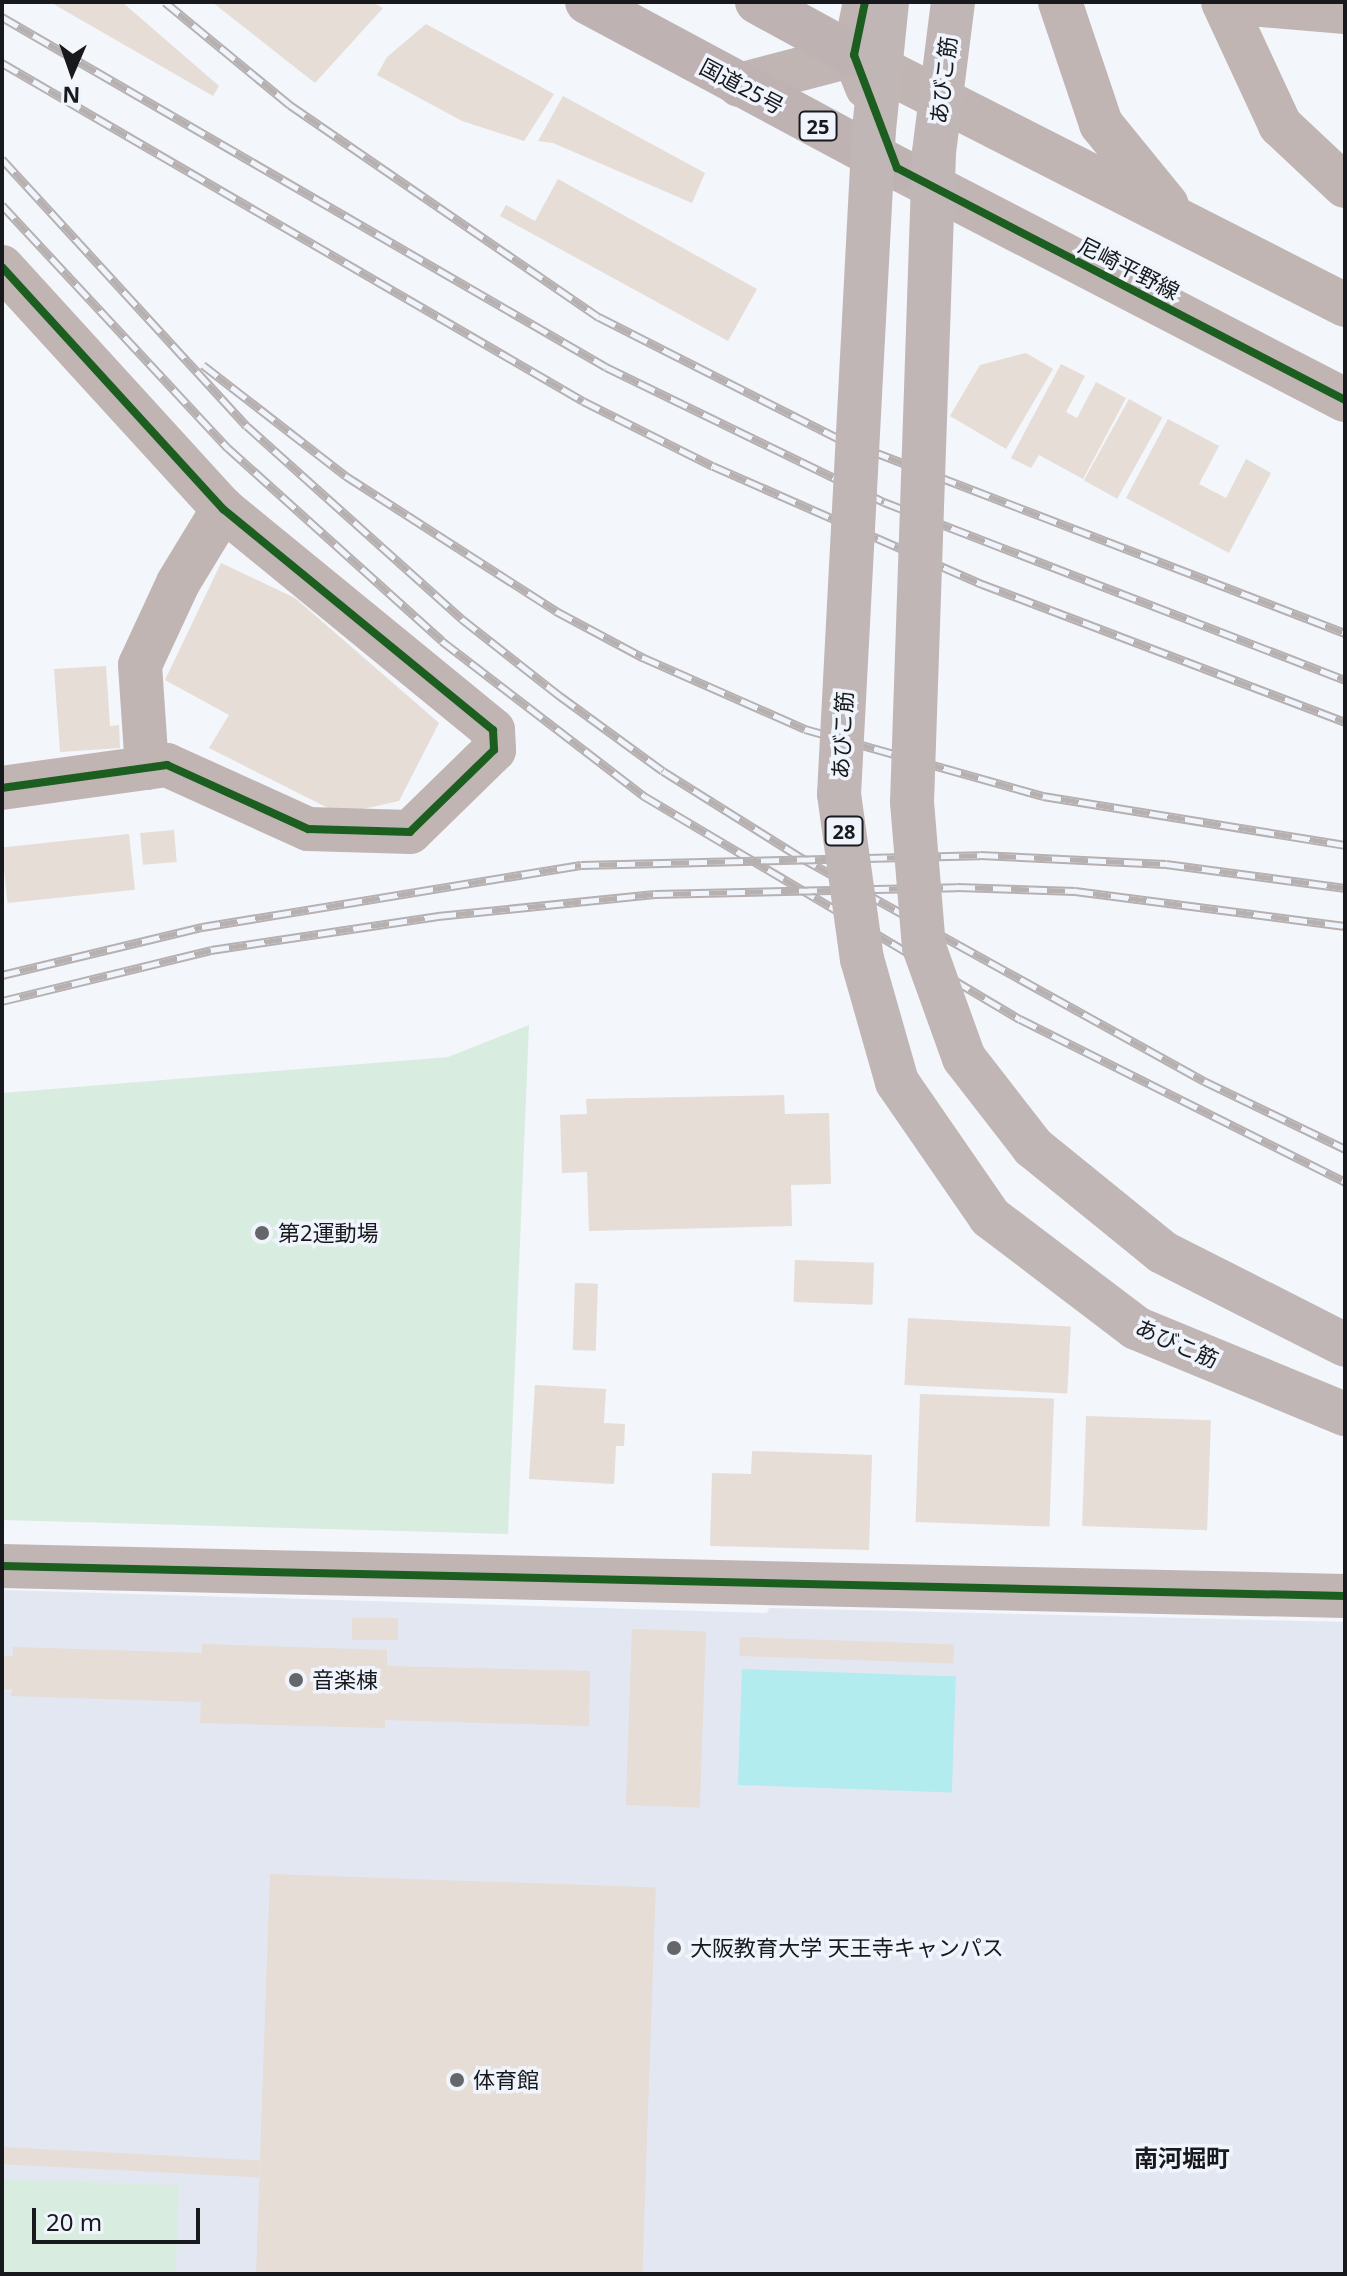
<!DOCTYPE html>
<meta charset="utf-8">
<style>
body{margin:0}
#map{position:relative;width:1347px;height:2276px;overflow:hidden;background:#f3f6fa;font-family:"Noto Sans","Noto Sans JP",sans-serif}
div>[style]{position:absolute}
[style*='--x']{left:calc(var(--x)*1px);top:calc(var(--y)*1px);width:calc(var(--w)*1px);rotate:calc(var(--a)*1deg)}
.built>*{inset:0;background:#e2e7f1}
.green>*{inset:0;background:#d8ede0;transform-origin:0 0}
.water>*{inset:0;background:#b3ecee;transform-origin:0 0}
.building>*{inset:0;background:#e5ddd6;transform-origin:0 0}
.service>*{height:30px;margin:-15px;padding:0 15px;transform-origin:15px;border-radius:15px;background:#c1b5b4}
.minor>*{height:44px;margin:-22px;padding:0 22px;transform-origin:22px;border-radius:22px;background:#c1b5b4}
.tertiary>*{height:44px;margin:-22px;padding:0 22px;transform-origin:22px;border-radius:22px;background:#c1b5b4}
.trunk>*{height:44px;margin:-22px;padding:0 22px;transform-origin:22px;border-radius:22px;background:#beb2b2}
.rail>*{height:9px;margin-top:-4.5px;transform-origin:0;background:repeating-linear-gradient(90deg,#f0f5fd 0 18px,#b6b0b1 0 36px);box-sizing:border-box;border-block:2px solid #b6b0b1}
.primary-bridge>*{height:44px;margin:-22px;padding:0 22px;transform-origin:22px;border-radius:22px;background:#c1b6b6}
.cycleway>*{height:8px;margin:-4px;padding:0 4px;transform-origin:4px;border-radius:4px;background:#1b5e20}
.dots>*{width:22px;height:22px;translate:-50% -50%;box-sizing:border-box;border:4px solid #f0f5fd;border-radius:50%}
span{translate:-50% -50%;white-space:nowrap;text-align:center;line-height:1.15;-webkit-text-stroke:7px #f0f5fd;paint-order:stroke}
.shield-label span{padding:2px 6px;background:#f0f5fd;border:2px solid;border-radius:6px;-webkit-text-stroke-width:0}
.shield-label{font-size:20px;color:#17191c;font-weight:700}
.street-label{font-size:22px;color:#17191c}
.poi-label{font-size:22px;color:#17191c}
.left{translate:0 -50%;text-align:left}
.neighbourhood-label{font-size:24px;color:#17191c;font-weight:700}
.frame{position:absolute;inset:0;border:4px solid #17191c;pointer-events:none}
.north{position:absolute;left:32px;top:32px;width:80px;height:80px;-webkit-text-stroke:6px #f0f5fd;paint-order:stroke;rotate:182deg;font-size:22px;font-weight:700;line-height:32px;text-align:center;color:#17191c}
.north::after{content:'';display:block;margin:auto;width:28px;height:36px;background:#17191c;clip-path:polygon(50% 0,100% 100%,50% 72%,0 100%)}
.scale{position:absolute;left:32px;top:2208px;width:168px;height:36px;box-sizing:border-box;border:4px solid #17191c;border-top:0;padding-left:10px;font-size:24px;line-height:28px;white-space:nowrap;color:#17191c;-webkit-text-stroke:6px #f0f5fd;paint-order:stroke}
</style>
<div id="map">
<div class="built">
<i style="clip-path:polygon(2px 1590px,767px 1613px,769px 1608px,1345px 1622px,1345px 2274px,2px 2274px)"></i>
</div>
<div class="green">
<i style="clip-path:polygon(529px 1025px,508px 1534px,2px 1520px,2px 1093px,448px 1057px)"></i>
<i style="left:2px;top:2179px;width:177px;height:95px;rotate:2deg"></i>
</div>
<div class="water">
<i style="left:742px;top:1669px;width:214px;height:116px;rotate:2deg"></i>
</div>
<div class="building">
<i style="clip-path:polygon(50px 2px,122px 2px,219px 86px,213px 96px)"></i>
<i style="clip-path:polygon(212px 2px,372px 2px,383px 8px,315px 83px)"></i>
<i style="clip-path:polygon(426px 24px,554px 94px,524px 141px,462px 121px,377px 75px,387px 57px)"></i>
<i style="clip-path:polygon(563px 96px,705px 173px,692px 203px,553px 143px,538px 141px)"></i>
<i style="clip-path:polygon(558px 179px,757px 289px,728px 341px,500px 216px,506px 205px,535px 221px)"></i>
<i style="clip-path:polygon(1026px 353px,1053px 369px,1006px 449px,950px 416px,980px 365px)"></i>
<i style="clip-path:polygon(1061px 364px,1085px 376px,1066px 412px,1077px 418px,1096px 382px,1126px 398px,1083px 479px,1039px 455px,1031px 468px,1011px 458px)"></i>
<i style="left:1129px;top:399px;width:38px;height:93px;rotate:29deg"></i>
<i style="clip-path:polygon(1168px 419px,1219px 446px,1199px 484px,1226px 498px,1246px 459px,1271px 473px,1229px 553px,1126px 498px)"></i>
<i style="clip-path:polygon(221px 563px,295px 598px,439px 723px,399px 801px,340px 814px,209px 748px,229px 715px,165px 680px)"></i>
<i style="clip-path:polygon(106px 666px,110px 726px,119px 725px,120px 748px,60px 752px,54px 669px)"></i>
<i style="left:174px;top:830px;width:32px;height:34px;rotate:85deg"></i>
<i style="left:129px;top:834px;width:56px;height:128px;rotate:84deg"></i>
<i style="clip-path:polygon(784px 1095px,785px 1114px,829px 1113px,831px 1184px,791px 1185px,792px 1226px,589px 1231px,587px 1172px,562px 1173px,560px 1115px,587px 1114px,586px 1099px)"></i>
<i style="left:795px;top:1260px;width:79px;height:42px;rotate:2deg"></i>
<i style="left:575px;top:1283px;width:23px;height:67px;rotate:2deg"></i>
<i style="left:908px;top:1318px;width:163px;height:67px;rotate:3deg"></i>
<i style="clip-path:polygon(535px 1385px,606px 1389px,604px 1423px,625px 1424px,624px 1446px,616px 1446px,614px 1484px,529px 1479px)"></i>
<i style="left:920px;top:1394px;width:134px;height:128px;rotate:2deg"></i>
<i style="left:1086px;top:1416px;width:125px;height:110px;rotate:2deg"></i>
<i style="clip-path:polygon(752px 1451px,872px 1455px,869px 1550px,710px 1546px,712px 1473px,751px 1474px)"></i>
<i style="left:398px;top:1618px;width:22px;height:46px;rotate:90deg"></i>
<i style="left:632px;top:1629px;width:74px;height:176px;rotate:2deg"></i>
<i style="left:740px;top:1637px;width:214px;height:19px;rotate:2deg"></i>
<i style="clip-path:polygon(202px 1644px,387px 1650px,387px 1666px,590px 1671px,589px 1726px,385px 1720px,385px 1728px,200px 1723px,201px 1702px,11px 1696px,12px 1689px,2px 1689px,2px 1656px,13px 1656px,13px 1647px,202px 1653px)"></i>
<i style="left:270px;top:1874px;width:386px;height:400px;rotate:2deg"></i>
<i style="left:2px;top:2147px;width:258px;height:17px;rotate:3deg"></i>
</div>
<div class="service">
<i style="--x:1226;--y:9;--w:119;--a:4.8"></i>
</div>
<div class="minor">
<i style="--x:1223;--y:2;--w:136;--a:65.1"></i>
<i style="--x:1280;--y:125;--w:89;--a:43.2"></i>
<i style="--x:2;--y:267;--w:328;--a:47.6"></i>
<i style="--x:223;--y:509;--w:349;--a:39.3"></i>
<i style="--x:493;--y:730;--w:20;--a:87"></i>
<i style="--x:494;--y:750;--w:117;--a:135.7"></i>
<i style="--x:410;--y:832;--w:102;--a:-178.3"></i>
<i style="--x:308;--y:829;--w:155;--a:-155.6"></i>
<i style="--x:167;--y:765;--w:167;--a:172.1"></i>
<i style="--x:147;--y:768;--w:103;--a:-93.9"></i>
<i style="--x:140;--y:665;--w:90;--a:-65.1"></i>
<i style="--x:178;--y:583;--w:87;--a:-58.7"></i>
<i style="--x:2;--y:1566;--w:1343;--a:1.28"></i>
</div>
<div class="tertiary">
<i style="--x:865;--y:2;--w:54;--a:101.7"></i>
<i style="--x:854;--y:55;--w:35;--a:68"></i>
<i style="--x:1060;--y:2;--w:129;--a:71.4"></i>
<i style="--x:1101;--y:124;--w:104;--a:50.8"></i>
<i style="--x:854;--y:55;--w:551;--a:26.98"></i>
<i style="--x:739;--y:85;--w:119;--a:-14.6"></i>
<i style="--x:854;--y:55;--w:27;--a:-59"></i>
<i style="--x:903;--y:171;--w:498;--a:27.4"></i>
</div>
<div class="trunk">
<i style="--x:587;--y:2;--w:352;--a:28.2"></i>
<i style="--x:757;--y:2;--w:111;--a:28.7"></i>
</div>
<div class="rail">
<i style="--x:165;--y:2;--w:162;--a:39.5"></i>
<i style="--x:290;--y:105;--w:375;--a:34.5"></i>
<i style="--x:599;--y:317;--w:268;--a:26.9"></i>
<i style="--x:838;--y:438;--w:543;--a:21.04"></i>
<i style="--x:2;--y:17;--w:698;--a:30.09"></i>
<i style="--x:606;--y:367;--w:309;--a:25.9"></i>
<i style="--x:884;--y:502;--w:494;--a:21.1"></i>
<i style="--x:2;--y:63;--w:672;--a:30.19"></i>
<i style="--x:583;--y:401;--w:145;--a:26.6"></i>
<i style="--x:713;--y:466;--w:294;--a:23.7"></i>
<i style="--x:982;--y:584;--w:388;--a:20.8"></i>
<i style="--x:2;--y:159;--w:362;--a:47.5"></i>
<i style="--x:247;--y:426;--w:289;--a:41.9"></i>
<i style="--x:462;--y:619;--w:125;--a:38.2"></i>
<i style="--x:560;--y:696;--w:127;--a:36.1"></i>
<i style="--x:663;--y:771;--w:162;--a:32.1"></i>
<i style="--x:800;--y:857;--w:462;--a:29"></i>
<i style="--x:1204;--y:1081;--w:157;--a:25.7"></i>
<i style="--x:2;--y:205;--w:332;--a:47.1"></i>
<i style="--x:228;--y:448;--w:288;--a:42"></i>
<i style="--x:442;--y:641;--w:255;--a:37.5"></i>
<i style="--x:644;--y:796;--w:437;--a:30.7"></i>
<i style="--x:1020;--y:1019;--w:364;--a:26.6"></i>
<i style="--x:203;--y:365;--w:181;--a:37.8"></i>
<i style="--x:346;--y:476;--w:250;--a:32.7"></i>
<i style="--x:556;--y:611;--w:98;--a:28.1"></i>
<i style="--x:642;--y:657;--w:178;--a:23.8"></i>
<i style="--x:805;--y:729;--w:247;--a:15.7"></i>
<i style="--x:1043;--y:796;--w:306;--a:9.2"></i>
<i style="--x:2;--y:975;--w:206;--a:-13.5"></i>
<i style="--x:202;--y:927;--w:384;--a:-9.3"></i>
<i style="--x:581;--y:865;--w:399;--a:-1.4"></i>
<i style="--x:980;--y:855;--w:186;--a:2.8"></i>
<i style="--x:1166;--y:864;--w:181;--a:7.6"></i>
<i style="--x:2;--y:1001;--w:215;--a:-13.7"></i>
<i style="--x:211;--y:950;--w:230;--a:-8.5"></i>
<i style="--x:438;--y:916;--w:218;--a:-5.8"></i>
<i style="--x:655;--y:894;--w:302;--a:-1.3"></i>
<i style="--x:957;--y:887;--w:118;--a:1.9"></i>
<i style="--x:1075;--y:891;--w:272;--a:7.4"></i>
</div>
<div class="primary-bridge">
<i style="--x:887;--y:2;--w:128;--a:95.8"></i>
<i style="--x:874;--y:129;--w:666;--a:93.01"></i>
<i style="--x:839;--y:794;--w:167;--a:82.1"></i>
<i style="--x:862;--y:959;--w:128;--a:74.1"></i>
<i style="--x:897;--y:1082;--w:164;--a:55.4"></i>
<i style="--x:990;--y:1217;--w:183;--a:37.2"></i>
<i style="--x:1136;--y:1328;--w:226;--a:22.4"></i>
<i style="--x:953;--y:2;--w:152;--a:97.2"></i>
<i style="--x:934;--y:153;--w:649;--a:91.94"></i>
<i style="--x:912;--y:802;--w:145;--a:85.3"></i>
<i style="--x:924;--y:947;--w:118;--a:70.2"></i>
<i style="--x:964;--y:1058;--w:113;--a:52.2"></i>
<i style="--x:1033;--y:1147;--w:166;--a:39.1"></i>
<i style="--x:1162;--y:1252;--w:205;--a:26.9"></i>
</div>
<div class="cycleway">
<i style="--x:865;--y:2;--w:54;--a:101.7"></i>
<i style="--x:854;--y:55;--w:121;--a:69.2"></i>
<i style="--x:897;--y:168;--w:505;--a:27.38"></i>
<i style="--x:2;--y:267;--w:328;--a:47.6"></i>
<i style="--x:223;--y:509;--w:349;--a:39.3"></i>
<i style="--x:493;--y:730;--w:20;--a:87"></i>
<i style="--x:494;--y:750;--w:117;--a:135.7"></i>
<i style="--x:410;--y:832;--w:102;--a:-178.3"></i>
<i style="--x:308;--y:829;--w:155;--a:-155.6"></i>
<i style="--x:167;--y:765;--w:167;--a:172.1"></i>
<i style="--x:2;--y:1566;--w:1343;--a:1.28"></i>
</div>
<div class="dots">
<i style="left:262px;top:1233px;background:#64666a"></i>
<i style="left:296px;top:1680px;background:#64666a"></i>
<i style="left:674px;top:1948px;background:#64666a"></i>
<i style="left:457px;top:2080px;background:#64666a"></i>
</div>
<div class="shield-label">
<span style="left:818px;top:126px">25</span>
<span style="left:844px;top:831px">28</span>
</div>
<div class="street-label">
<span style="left:943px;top:80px;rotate:-83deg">あびこ筋</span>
<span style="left:742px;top:86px;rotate:28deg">国道25号</span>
<span style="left:1129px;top:268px;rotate:27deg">尼崎平野線</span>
<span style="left:842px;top:735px;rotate:-87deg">あびこ筋</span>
<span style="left:1177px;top:1343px;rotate:24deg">あびこ筋</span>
</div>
<div class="poi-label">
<span class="left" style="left:278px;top:1233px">第2運動場</span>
<span class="left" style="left:312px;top:1680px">音楽棟</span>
<span class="left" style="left:690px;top:1948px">大阪教育大学 天王寺キャンパス</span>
<span class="left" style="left:473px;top:2080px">体育館</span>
</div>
<div class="neighbourhood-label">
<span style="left:1182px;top:2158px">南河堀町</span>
</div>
<div class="frame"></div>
<div class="north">N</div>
<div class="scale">20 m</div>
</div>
